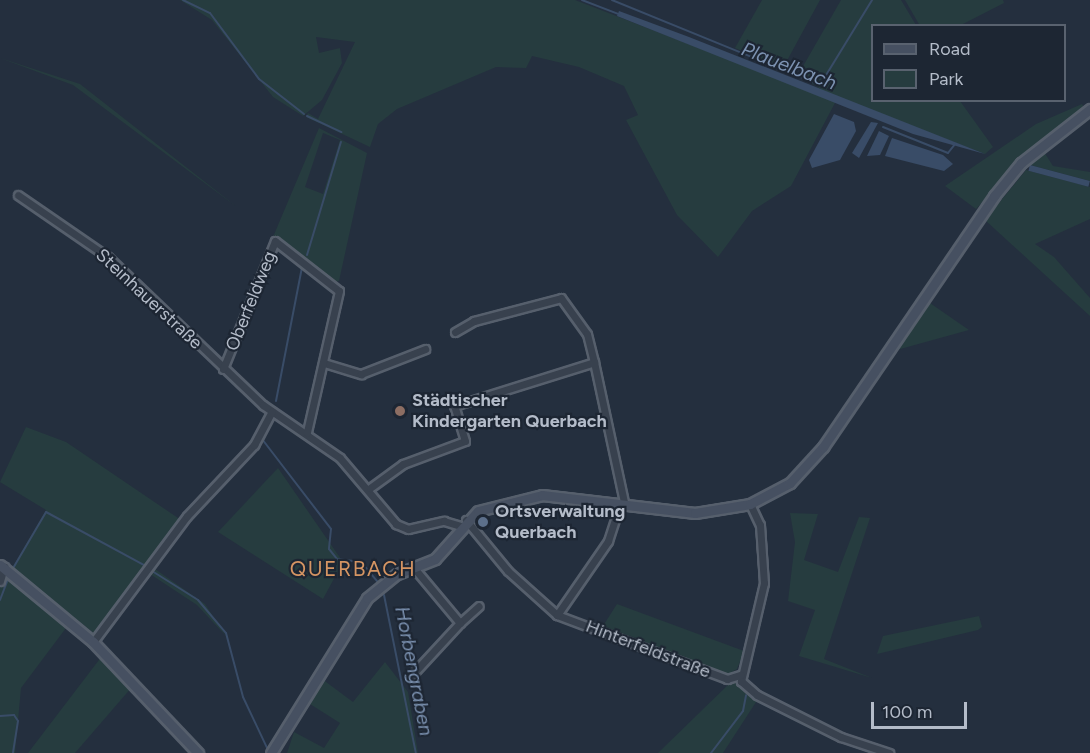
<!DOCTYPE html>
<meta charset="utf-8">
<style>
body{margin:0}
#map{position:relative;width:1090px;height:753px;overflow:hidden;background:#242f3e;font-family:Figtree,sans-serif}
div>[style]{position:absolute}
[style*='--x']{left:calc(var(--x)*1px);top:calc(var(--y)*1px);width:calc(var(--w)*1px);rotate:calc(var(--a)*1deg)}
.green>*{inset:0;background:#263c3f}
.water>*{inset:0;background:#394c67;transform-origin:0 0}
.stream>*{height:2px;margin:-1px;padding:0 1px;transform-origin:1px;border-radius:1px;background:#394c67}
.roads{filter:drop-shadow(2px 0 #565f6c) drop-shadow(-2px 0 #565f6c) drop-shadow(0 2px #565f6c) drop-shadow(0 -2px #565f6c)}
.street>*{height:7px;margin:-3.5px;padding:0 3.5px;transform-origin:3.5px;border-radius:3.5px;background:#38414e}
.secondary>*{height:9px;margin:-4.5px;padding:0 4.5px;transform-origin:4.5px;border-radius:4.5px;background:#465061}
.dots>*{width:16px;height:16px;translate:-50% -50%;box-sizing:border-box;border:3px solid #1d2633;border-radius:50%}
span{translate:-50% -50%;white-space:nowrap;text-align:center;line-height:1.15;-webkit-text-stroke:4.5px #1d2633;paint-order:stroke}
.street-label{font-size:18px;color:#b4bcc9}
.poi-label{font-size:18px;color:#b4bcc9;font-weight:700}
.left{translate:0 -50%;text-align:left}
.water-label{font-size:20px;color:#7c92b1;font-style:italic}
.quarter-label{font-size:21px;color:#d59563;letter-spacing:1.5px}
.legend{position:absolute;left:871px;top:24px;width:195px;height:78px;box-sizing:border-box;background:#1d2633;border:2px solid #59626f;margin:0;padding:8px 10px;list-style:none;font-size:18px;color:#b4bcc9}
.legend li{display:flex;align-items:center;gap:12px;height:30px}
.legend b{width:30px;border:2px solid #59626f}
.scale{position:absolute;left:871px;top:702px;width:96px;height:27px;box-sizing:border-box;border:3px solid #b4bcc9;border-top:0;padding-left:8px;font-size:18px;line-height:21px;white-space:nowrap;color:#b4bcc9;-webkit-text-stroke:4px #1d2633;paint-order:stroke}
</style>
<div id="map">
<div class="green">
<i style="clip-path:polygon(180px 0,575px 0,836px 101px,791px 186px,752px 211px,718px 257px,677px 215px,626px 120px,638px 115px,624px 86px,579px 67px,532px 56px,526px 68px,496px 67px,397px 109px,378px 124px,370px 147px,306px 117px,308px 113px,318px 119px,355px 42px,316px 37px,319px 53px,340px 48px,342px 63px,322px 100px,303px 116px,273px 97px,212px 20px)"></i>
<i style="clip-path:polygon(762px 0,820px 0,783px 68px,735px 48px)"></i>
<i style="clip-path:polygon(841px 0,901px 0,916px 25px,872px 26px,872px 100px,960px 101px,993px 147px,985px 154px,827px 93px,798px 75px)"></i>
<i style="clip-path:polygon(905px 0,1003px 0,1004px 3px,961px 25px,920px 26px)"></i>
<i style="clip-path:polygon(0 58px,80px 84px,237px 207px,73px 85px)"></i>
<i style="clip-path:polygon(1082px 104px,1085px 109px,1027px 154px,976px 209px,945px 186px,1036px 124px)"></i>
<i style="clip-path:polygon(evenodd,319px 128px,367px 153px,339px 281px,334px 282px,273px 237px,319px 128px,323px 133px,340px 140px,323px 194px,305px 187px,323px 133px)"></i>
<i style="clip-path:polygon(1044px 152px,1053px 166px,1090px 172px,1090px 181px,1030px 165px)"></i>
<i style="clip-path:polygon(1026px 170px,1090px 187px,1090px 219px,1035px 244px,1054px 257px,1090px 298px,1090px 316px,985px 220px)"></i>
<i style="clip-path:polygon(927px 301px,969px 330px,893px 351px)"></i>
<i style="clip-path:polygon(26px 427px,66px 442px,181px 520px,95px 634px,12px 568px,46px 510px,0 482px)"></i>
<i style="clip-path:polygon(278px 468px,343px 562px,323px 599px,218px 532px)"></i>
<i style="clip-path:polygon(790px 513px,818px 514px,804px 560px,838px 572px,859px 517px,870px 518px,824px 659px,872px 678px,799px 656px,815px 610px,788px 601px,795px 542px)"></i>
<i style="clip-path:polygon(155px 569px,205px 604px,226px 636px,197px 605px,150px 574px)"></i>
<i style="clip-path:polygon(6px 576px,69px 624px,21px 688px,15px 753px,0 753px,0 588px)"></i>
<i style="clip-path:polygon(617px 604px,744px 651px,737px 669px,725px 676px,601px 629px)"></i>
<i style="clip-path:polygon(979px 616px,982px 627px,978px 630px,877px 654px,883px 636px)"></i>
<i style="clip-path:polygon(102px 656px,132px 687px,75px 753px,28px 753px)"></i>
<i style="clip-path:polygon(385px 662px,408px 692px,418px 753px,287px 753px,294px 732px,324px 748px,340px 723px,310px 704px,322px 679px,353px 702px)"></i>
<i style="clip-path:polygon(733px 680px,758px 699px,723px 753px,658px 753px)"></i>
</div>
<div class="water">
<i style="clip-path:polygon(619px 11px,689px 37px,985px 154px,913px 134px,617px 16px)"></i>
<i style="clip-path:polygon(834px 114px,854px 122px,856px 131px,840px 160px,812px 168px,809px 160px)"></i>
<i style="clip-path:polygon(871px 122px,878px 123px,859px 158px,852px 153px)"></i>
<i style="clip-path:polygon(879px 131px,889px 136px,880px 155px,867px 156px)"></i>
<i style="clip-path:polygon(892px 138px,943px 155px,953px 164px,944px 171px,885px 156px)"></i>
<i style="left:1030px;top:165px;width:62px;height:6px;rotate:15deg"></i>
</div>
<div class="stream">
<i style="--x:183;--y:0;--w:30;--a:26"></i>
<i style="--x:210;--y:13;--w:82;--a:53.4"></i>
<i style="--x:259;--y:79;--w:57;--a:37.9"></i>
<i style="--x:582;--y:0;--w:40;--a:21"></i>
<i style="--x:612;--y:0;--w:225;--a:22.2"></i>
<i style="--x:820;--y:85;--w:100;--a:-58.5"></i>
<i style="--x:307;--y:116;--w:38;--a:25"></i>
<i style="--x:883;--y:127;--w:70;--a:21.8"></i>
<i style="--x:948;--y:153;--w:11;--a:-52"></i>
<i style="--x:307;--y:255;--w:118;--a:-73.3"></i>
<i style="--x:276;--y:401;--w:136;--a:-79"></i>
<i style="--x:272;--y:419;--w:22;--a:117"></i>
<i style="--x:262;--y:439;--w:113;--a:52.5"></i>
<i style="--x:331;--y:529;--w:20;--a:96"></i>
<i style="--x:329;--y:549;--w:13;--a:51"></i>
<i style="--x:337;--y:559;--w:24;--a:7"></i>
<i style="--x:361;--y:562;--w:25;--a:50"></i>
<i style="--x:193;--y:516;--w:103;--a:-48.1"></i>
<i style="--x:189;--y:522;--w:61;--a:127.1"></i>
<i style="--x:152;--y:571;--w:54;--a:32.2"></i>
<i style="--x:198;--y:600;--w:43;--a:49.7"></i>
<i style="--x:226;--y:633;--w:66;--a:75.1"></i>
<i style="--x:243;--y:697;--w:59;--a:64.7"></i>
<i style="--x:12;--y:570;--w:67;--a:-59.6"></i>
<i style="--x:46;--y:512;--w:111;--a:28.4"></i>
<i style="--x:384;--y:595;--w:161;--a:78.6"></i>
<i style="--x:0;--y:600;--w:26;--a:-69"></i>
<i style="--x:0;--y:716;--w:14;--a:-4"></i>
<i style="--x:14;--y:715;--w:7;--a:56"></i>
<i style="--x:18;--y:721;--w:32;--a:99"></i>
<i style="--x:711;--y:753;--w:53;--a:-52.7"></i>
<i style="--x:743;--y:711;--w:16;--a:-79"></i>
</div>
<div class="roads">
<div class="street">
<i style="--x:18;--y:195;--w:109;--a:34.6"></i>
<i style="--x:108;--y:257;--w:214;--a:43.7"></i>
<i style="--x:263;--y:405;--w:93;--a:34.5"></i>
<i style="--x:340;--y:458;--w:87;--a:49.7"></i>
<i style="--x:396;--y:524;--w:13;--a:23"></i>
<i style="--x:408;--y:529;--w:37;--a:-13"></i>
<i style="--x:444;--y:521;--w:17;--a:17"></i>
<i style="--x:455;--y:332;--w:22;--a:-30"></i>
<i style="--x:474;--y:321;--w:90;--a:-14.8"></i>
<i style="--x:561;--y:298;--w:44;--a:54.2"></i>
<i style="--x:587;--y:334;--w:29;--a:76"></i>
<i style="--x:324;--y:363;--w:39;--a:17"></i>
<i style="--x:361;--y:374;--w:69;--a:-21.3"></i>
<i style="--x:223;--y:369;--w:138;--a:-67.9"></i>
<i style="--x:275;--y:241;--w:81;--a:38"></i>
<i style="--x:339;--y:291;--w:145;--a:102.8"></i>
<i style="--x:370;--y:488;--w:41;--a:-36"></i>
<i style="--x:403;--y:464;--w:66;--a:-20.4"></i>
<i style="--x:465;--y:441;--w:37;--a:-107"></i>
<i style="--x:454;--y:406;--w:147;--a:-17.4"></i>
<i style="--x:594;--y:362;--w:147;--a:77.9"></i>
<i style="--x:750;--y:504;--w:23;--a:65"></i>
<i style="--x:760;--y:525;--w:58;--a:86.1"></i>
<i style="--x:764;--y:583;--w:101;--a:103.2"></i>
<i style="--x:741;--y:681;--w:21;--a:41"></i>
<i style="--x:757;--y:695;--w:94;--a:26.6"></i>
<i style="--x:841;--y:737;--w:51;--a:18.4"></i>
<i style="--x:466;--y:520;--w:66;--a:50.5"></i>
<i style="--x:508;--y:571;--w:66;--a:41.9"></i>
<i style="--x:557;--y:615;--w:182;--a:20.6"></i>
<i style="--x:727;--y:679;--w:14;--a:-17"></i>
<i style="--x:0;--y:581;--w:15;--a:-74"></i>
<i style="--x:557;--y:615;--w:90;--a:-55.4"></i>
<i style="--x:608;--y:541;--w:38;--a:-72"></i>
<i style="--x:460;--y:623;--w:25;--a:-42"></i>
<i style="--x:93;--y:642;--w:157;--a:-53.3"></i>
<i style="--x:187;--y:516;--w:98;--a:-46.7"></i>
<i style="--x:254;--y:445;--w:38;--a:-62"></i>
<i style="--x:409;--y:678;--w:75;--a:-47.2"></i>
<i style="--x:460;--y:623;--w:72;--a:-129.9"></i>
</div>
<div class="secondary">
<i style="--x:0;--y:565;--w:121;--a:39.6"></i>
<i style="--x:93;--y:642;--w:153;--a:46.6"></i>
<i style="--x:271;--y:753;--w:182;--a:-58.2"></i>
<i style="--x:367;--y:598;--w:38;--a:-39"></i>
<i style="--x:397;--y:574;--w:41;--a:-21.5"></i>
<i style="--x:435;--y:559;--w:64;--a:-48.1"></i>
<i style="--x:478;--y:511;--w:66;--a:-14"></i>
<i style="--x:542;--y:495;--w:154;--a:6.7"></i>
<i style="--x:695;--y:513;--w:56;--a:-9.3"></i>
<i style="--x:750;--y:504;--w:45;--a:-27.7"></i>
<i style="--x:790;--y:483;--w:49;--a:-47.5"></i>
<i style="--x:823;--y:447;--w:304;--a:-55.7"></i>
<i style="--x:994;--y:196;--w:43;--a:-50.7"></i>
<i style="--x:1021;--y:163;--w:88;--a:-38"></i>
</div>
</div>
<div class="dots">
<i style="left:400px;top:411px;background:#8d6e63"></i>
<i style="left:483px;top:522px;background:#5c6f8a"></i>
</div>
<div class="street-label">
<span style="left:149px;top:299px;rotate:43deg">Steinhauerstraße</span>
<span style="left:251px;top:301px;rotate:-68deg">Oberfeldweg</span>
<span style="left:648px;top:649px;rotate:21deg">Hinterfeldstraße</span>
</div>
<div class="poi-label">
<span class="left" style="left:412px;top:411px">Städtischer<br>Kindergarten Querbach</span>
<span class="left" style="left:495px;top:522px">Ortsverwaltung<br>Querbach</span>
</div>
<div class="water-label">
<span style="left:789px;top:66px;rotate:21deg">Plauelbach</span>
<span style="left:414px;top:671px;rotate:79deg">Horbengraben</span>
</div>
<div class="quarter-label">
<span style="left:353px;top:569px">QUERBACH</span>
</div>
<ul class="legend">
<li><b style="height:8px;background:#465061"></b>Road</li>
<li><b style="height:16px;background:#263c3f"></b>Park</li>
</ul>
<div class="scale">100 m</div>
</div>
